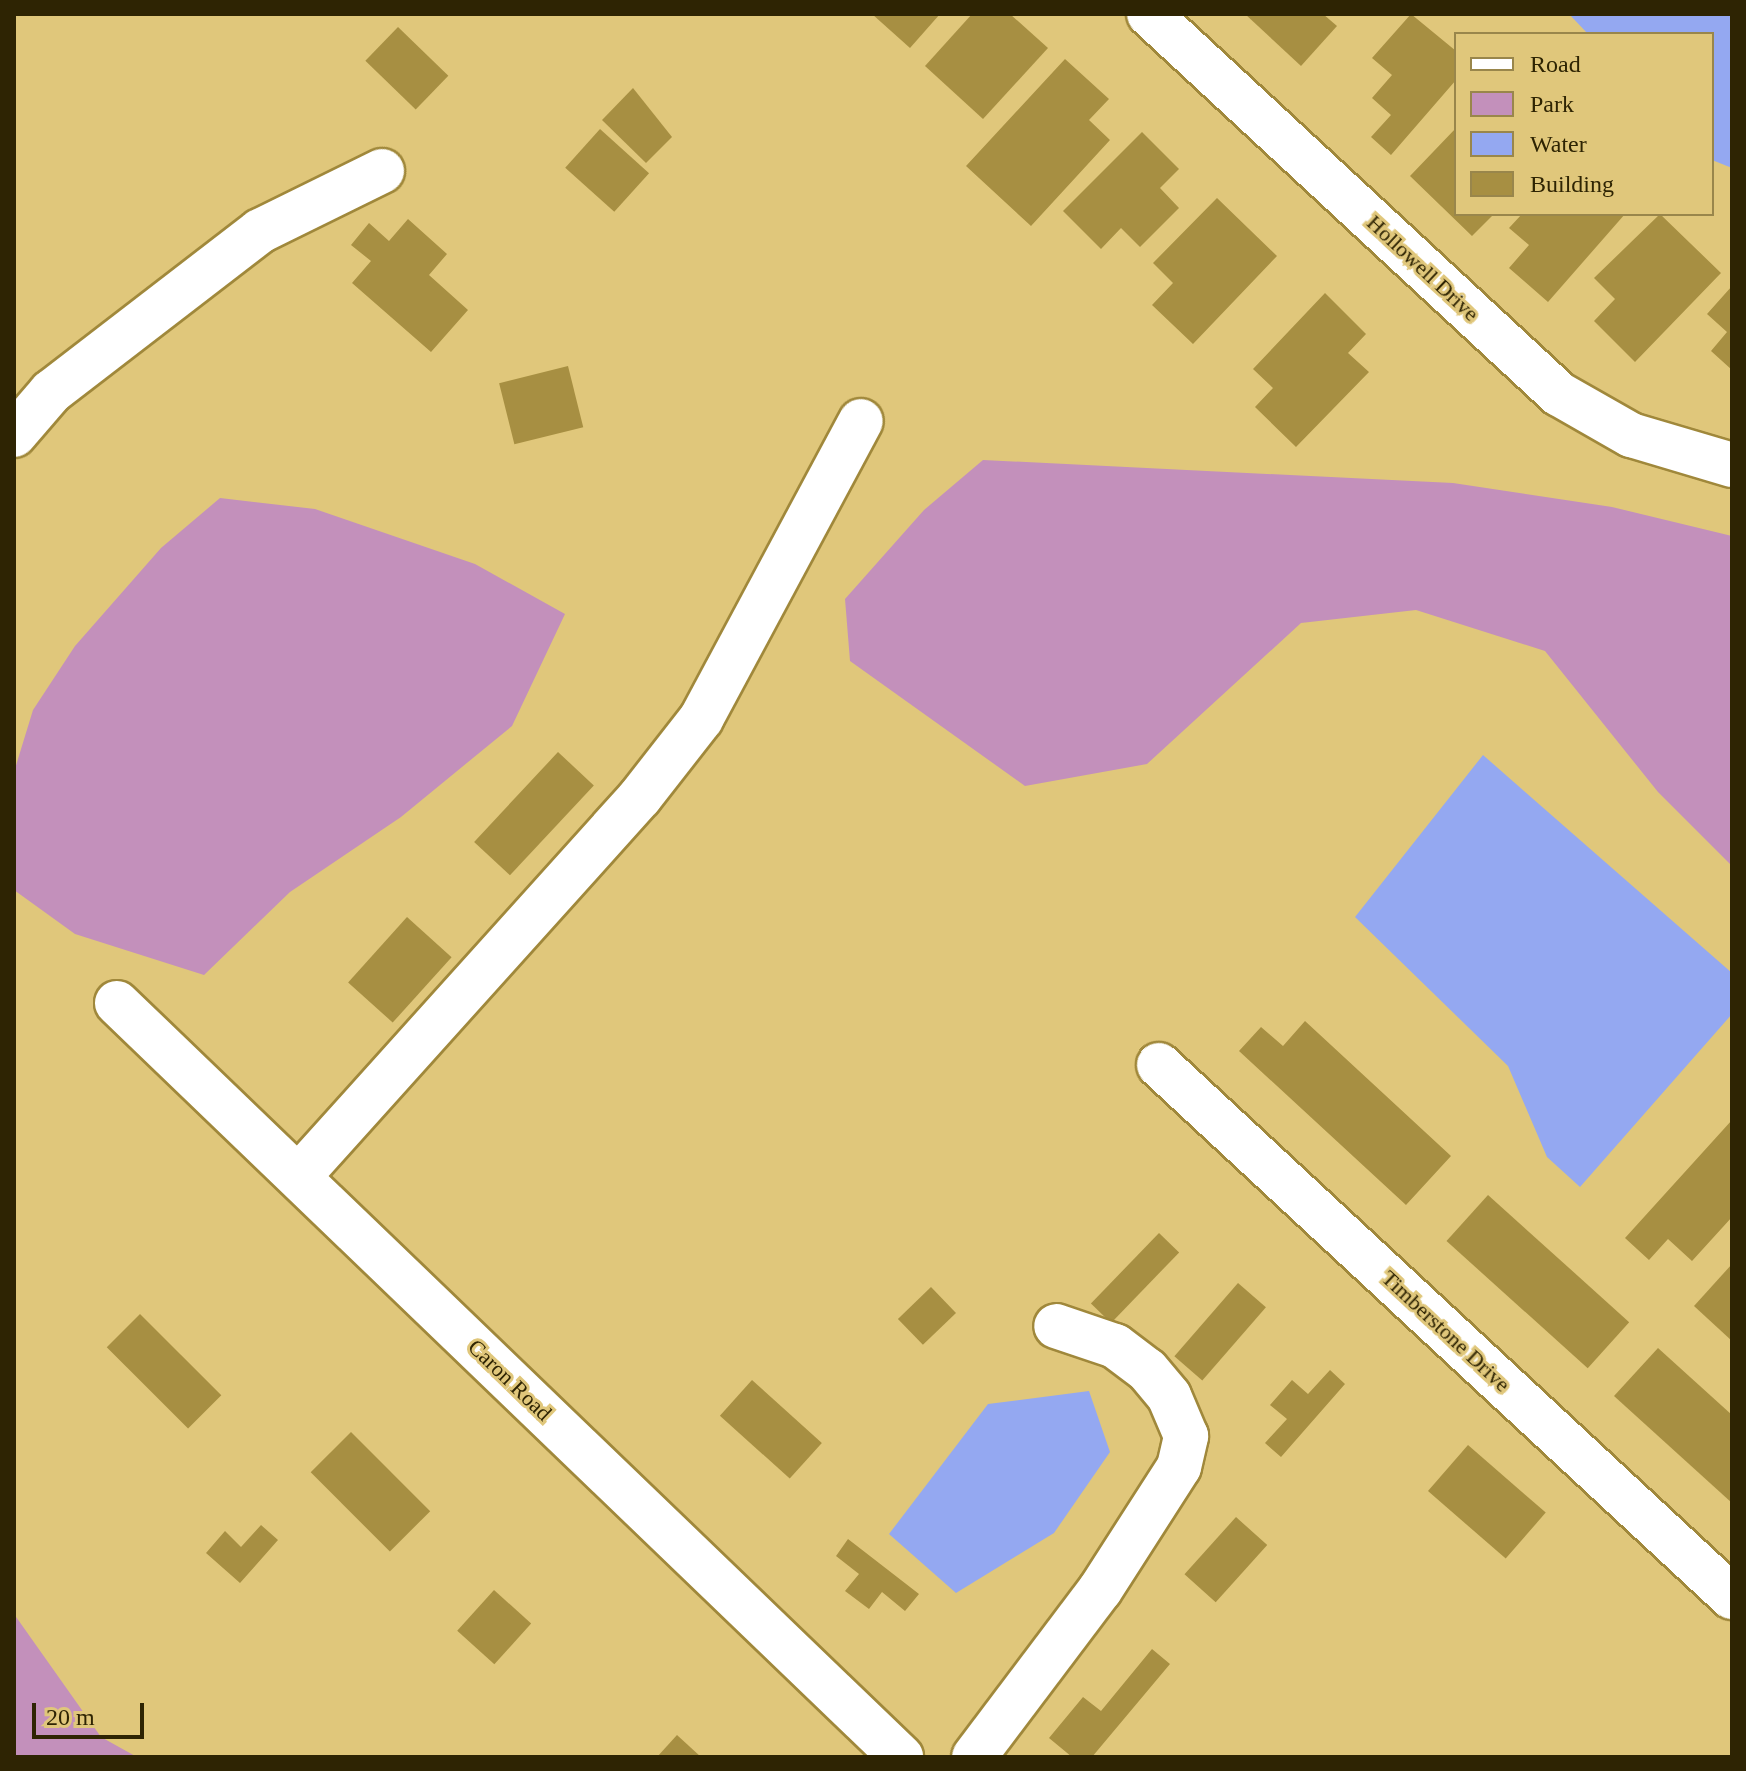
<!DOCTYPE html>
<style>
body{margin:0}
#map{position:relative;width:1746px;height:1771px;overflow:hidden;background:#e0c77b;font-family:Georgia,serif}
div>[style]{position:absolute}
[style*='--x']{left:calc(var(--x)*1px);top:calc(var(--y)*1px);width:calc(var(--w)*1px);rotate:calc(var(--a)*1deg)}
.green>*{inset:0;background:#c390bb}
.water>*{inset:0;background:#94a8f1}
.building>*{inset:0;background:#a78f42;transform-origin:0 0}
.roads{filter:drop-shadow(2px 0 #a0883b) drop-shadow(-2px 0 #a0883b) drop-shadow(0 2px #a0883b) drop-shadow(0 -2px #a0883b)}
.minor>*{height:44px;margin:-22px;padding:0 22px;transform-origin:22px;border-radius:22px;background:#fff}
span{translate:-50% -50%;white-space:nowrap;text-align:center;line-height:1.15;-webkit-text-stroke:6px #e0c77b;paint-order:stroke}
.street-label{font-size:22px;color:#2e2403}
.frame{position:absolute;inset:0;border:16px solid #2e2403;pointer-events:none}
.legend{position:absolute;left:1454px;top:32px;width:260px;height:184px;box-sizing:border-box;background:#e0c77b;border:2px solid #99864b;margin:0;padding:10px 14px;list-style:none;font-size:24px;color:#2e2403}
.legend li{display:flex;align-items:center;gap:16px;height:40px}
.legend b{width:40px;border:2px solid #99864b}
.scale{position:absolute;left:32px;top:1703px;width:112px;height:36px;box-sizing:border-box;border:4px solid #2e2403;border-top:0;padding-left:10px;font-size:24px;line-height:28px;white-space:nowrap;color:#2e2403;-webkit-text-stroke:6px #e0c77b;paint-order:stroke}
</style>
<div id="map">
<div class="green">
<i style="clip-path:polygon(983px 460px,1453px 483px,1612px 507px,1732px 536px,1732px 866px,1658px 792px,1545px 651px,1416px 610px,1301px 623px,1147px 764px,1025px 786px,850px 661px,845px 599px,924px 510px)"></i>
<i style="clip-path:polygon(220px 498px,315px 509px,475px 564px,565px 614px,512px 726px,401px 817px,290px 892px,204px 975px,75px 934px,14px 890px,14px 772px,33px 710px,75px 646px,161px 548px)"></i>
<i style="clip-path:polygon(14px 1614px,101px 1737px,137px 1757px,14px 1757px)"></i>
</div>
<div class="water">
<i style="clip-path:polygon(1569px 14px,1732px 14px,1732px 168px,1712px 160px,1712px 34px,1588px 34px)"></i>
<i style="clip-path:polygon(1483px 755px,1732px 973px,1732px 1014px,1580px 1187px,1547px 1157px,1508px 1066px,1355px 917px)"></i>
<i style="clip-path:polygon(1089px 1391px,1110px 1452px,1054px 1533px,956px 1593px,889px 1534px,988px 1404px)"></i>
</div>
<div class="building">
<i style="clip-path:polygon(872px 14px,940px 14px,910px 48px)"></i>
<i style="clip-path:polygon(972px 14px,1010px 14px,1048px 48px,983px 119px,925px 66px)"></i>
<i style="clip-path:polygon(1245px 14px,1323px 14px,1337px 26px,1301px 66px)"></i>
<i style="clip-path:polygon(1411px 14px,1456px 51px,1456px 80px,1391px 155px,1371px 137px,1391px 115px,1372px 98px,1392px 75px,1372px 58px)"></i>
<i style="left:398px;top:27px;width:70px;height:47px;rotate:44deg"></i>
<i style="clip-path:polygon(1065px 59px,1109px 99px,1089px 120px,1110px 140px,1031px 226px,966px 166px)"></i>
<i style="clip-path:polygon(633px 88px,672px 137px,646px 163px,602px 120px)"></i>
<i style="clip-path:polygon(1456px 128px,1456px 214px,1494px 214px,1472px 236px,1410px 176px)"></i>
<i style="left:600px;top:129px;width:66px;height:52px;rotate:42deg"></i>
<i style="clip-path:polygon(1142px 132px,1179px 169px,1160px 188px,1179px 208px,1140px 247px,1121px 228px,1101px 249px,1063px 211px)"></i>
<i style="clip-path:polygon(1217px 198px,1277px 256px,1193px 344px,1152px 305px,1173px 283px,1153px 263px)"></i>
<i style="clip-path:polygon(1522px 214px,1625px 214px,1548px 302px,1509px 268px,1529px 245px,1509px 228px)"></i>
<i style="clip-path:polygon(1660px 214px,1721px 273px,1635px 362px,1594px 321px,1615px 299px,1594px 278px)"></i>
<i style="clip-path:polygon(408px 219px,447px 254px,429px 275px,468px 310px,431px 352px,352px 283px,371px 261px,351px 245px,369px 223px,389px 241px)"></i>
<i style="clip-path:polygon(1732px 286px,1732px 370px,1711px 351px,1727px 332px,1707px 314px)"></i>
<i style="clip-path:polygon(1325px 293px,1366px 334px,1348px 353px,1369px 372px,1296px 447px,1255px 407px,1273px 388px,1253px 369px)"></i>
<i style="left:568px;top:366px;width:63px;height:71px;rotate:76deg"></i>
<i style="left:558px;top:752px;width:49px;height:123px;rotate:43deg"></i>
<i style="left:407px;top:917px;width:60px;height:88px;rotate:42deg"></i>
<i style="clip-path:polygon(1305px 1021px,1451px 1156px,1406px 1205px,1239px 1051px,1261px 1027px,1283px 1046px)"></i>
<i style="clip-path:polygon(1732px 1120px,1732px 1217px,1692px 1261px,1668px 1239px,1649px 1260px,1625px 1238px)"></i>
<i style="left:1488px;top:1195px;width:190px;height:62px;rotate:42deg"></i>
<i style="left:1159px;top:1233px;width:28px;height:98px;rotate:44deg"></i>
<i style="clip-path:polygon(1732px 1264px,1732px 1341px,1694px 1306px)"></i>
<i style="left:1238px;top:1283px;width:37px;height:97px;rotate:41deg"></i>
<i style="left:931px;top:1287px;width:36px;height:46px;rotate:46deg"></i>
<i style="left:140px;top:1314px;width:115px;height:47px;rotate:45deg"></i>
<i style="clip-path:polygon(1658px 1348px,1732px 1415px,1732px 1503px,1614px 1396px)"></i>
<i style="clip-path:polygon(1330px 1370px,1345px 1384px,1281px 1457px,1265px 1443px,1287px 1419px,1270px 1405px,1292px 1380px,1308px 1394px)"></i>
<i style="left:752px;top:1380px;width:94px;height:48px;rotate:42deg"></i>
<i style="left:351px;top:1432px;width:112px;height:57px;rotate:45deg"></i>
<i style="left:1468px;top:1445px;width:103px;height:61px;rotate:41deg"></i>
<i style="left:1236px;top:1517px;width:42px;height:77px;rotate:42deg"></i>
<i style="clip-path:polygon(261px 1525px,278px 1540px,240px 1583px,206px 1553px,225px 1531px,241px 1547px)"></i>
<i style="clip-path:polygon(848px 1539px,919px 1594px,905px 1611px,882px 1592px,869px 1609px,845px 1591px,859px 1574px,836px 1556px)"></i>
<i style="left:494px;top:1590px;width:50px;height:55px;rotate:42deg"></i>
<i style="clip-path:polygon(1152px 1649px,1170px 1664px,1092px 1757px,1072px 1757px,1049px 1738px,1083px 1697px,1101px 1711px)"></i>
<i style="clip-path:polygon(677px 1735px,701px 1757px,657px 1757px)"></i>
</div>
<div class="roads">
<div class="minor">
<i style="--x:1149;--y:14;--w:559;--a:42.83"></i>
<i style="--x:1559;--y:394;--w:83;--a:29.7"></i>
<i style="--x:1631;--y:435;--w:105;--a:16.5"></i>
<i style="--x:14;--y:435;--w:57;--a:-49.3"></i>
<i style="--x:51;--y:392;--w:264;--a:-37.6"></i>
<i style="--x:260;--y:231;--w:136;--a:-26.2"></i>
<i style="--x:117;--y:1003;--w:1088;--a:43.88"></i>
<i style="--x:1159;--y:1065;--w:782;--a:42.88"></i>
<i style="--x:299;--y:1176;--w:510;--a:-48.02"></i>
<i style="--x:640;--y:797;--w:99;--a:-52"></i>
<i style="--x:701;--y:719;--w:338;--a:-61.8"></i>
<i style="--x:974;--y:1757;--w:209;--a:-53"></i>
<i style="--x:1100;--y:1590;--w:146;--a:-57.3"></i>
<i style="--x:1179;--y:1467;--w:32;--a:-77"></i>
<i style="--x:1186;--y:1436;--w:43;--a:-113"></i>
<i style="--x:1169;--y:1396;--w:34;--a:-130"></i>
<i style="--x:1147;--y:1370;--w:40;--a:-143"></i>
<i style="--x:1115;--y:1346;--w:62;--a:-161.3"></i>
</div>
</div>
<div class="street-label">
<span style="left:1423px;top:268px;rotate:43deg">Hollowell Drive</span>
<span style="left:1446px;top:1331px;rotate:43deg">Timberstone Drive</span>
<span style="left:510px;top:1380px;rotate:44deg">Caron Road</span>
</div>
<div class="frame"></div>
<ul class="legend">
<li><b style="height:10px;background:#fff"></b>Road</li>
<li><b style="height:22px;background:#c390bb"></b>Park</li>
<li><b style="height:22px;background:#94a8f1"></b>Water</li>
<li><b style="height:22px;background:#a78f42"></b>Building</li>
</ul>
<div class="scale">20 m</div>
</div>
